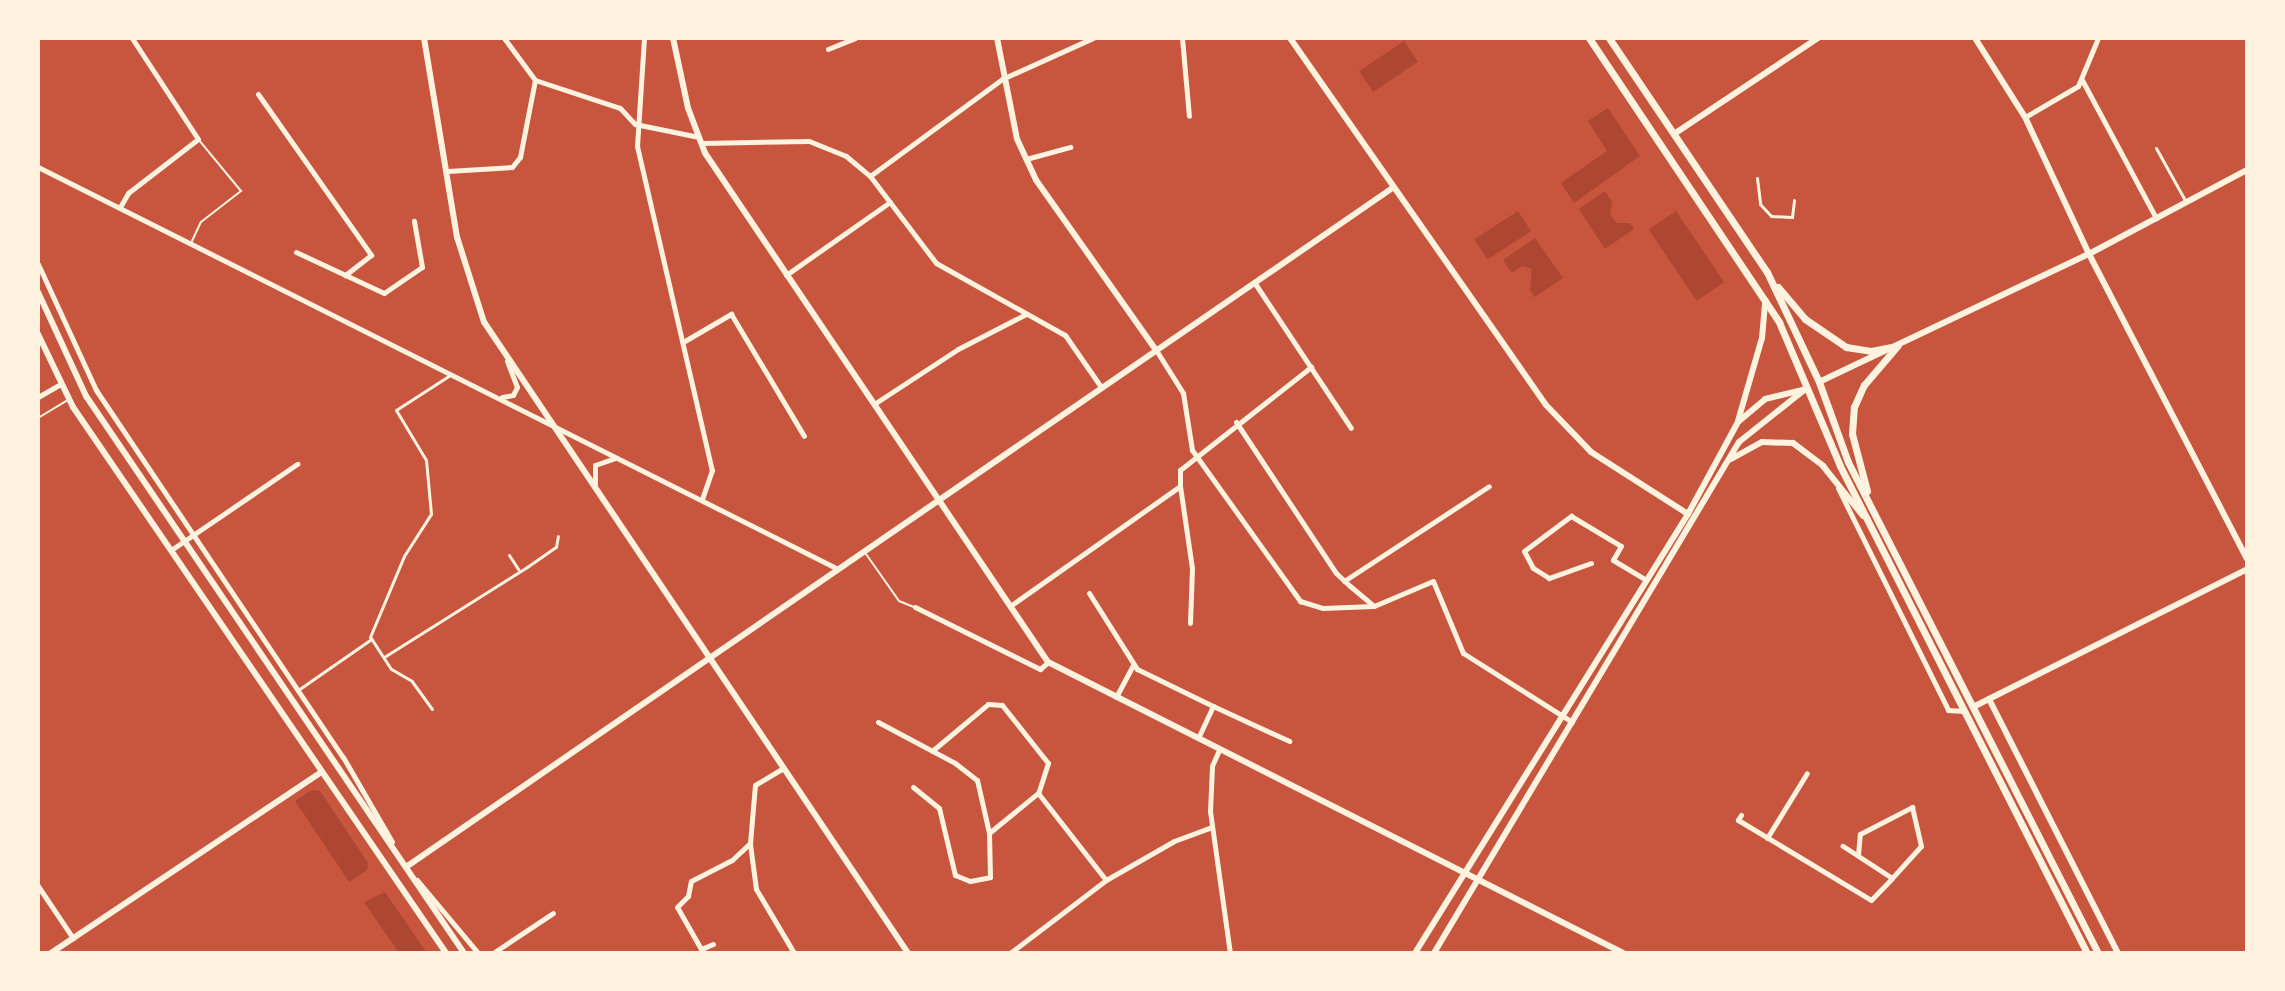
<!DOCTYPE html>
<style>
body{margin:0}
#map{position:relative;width:2285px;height:991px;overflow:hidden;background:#c8553d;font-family:"IBM Plex Sans",sans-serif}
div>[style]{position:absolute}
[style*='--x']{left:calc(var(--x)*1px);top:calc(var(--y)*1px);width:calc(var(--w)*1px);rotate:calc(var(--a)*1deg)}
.green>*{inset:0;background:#ae4732;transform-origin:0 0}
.service>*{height:2px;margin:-1px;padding:0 1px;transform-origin:1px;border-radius:1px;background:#fff3e0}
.pedestrian>*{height:3px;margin:-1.5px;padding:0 1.5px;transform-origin:1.5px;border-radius:1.5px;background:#fff3e0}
.minor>*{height:5px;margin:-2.5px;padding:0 2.5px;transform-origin:2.5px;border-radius:2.5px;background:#fff3e0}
.tertiary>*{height:6px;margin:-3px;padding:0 3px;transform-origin:3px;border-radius:3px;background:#fff3e0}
.secondary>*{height:6px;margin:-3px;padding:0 3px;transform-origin:3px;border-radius:3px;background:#fff3e0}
.primary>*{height:7px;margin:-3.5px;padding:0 3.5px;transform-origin:3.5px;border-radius:3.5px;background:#fff3e0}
span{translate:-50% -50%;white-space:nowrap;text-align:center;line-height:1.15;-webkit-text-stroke:8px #fff3e0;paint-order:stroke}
.frame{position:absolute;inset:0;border:40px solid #fff3e0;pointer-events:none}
</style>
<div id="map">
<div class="green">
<i style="left:1404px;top:41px;width:25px;height:54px;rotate:56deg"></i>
<i style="clip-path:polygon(1608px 108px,1640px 156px,1574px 203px,1561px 183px,1607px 151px,1588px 121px)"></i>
<i style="clip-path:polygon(1605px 191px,1612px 202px,1610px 214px,1617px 223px,1630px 223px,1634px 229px,1605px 249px,1579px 209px)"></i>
<i style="left:1518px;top:211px;width:24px;height:52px;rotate:57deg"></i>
<i style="left:1676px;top:211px;width:86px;height:33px;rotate:56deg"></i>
<i style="clip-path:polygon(1535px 238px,1563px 278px,1535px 297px,1530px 290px,1532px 269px,1522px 266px,1512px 273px,1503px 260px)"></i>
<i style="clip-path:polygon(312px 790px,320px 791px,368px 863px,367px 870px,349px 882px,295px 801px)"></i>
<i style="clip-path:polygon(385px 892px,427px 953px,399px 953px,364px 902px)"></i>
</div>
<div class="service">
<i style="--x:192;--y:241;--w:21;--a:-65"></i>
<i style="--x:201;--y:222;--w:51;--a:-37.8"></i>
<i style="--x:241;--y:191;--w:66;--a:-129.5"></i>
<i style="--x:38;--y:418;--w:35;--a:-31"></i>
<i style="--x:866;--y:554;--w:57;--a:54.9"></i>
<i style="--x:899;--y:601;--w:16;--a:22"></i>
</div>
<div class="pedestrian">
<i style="--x:2156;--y:148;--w:62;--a:60.9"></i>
<i style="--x:1757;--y:178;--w:26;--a:83"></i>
<i style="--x:1760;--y:204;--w:16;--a:47"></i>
<i style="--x:1771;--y:216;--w:21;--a:3"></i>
<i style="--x:1792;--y:217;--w:17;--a:-83"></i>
<i style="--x:509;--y:555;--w:17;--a:57"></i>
<i style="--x:384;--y:657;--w:169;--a:-32.2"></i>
<i style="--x:527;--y:567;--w:35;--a:-35"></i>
<i style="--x:556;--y:547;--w:11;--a:-80"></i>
<i style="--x:298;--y:690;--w:88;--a:-34.8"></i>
<i style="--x:432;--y:709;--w:34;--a:-126"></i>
<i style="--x:412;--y:681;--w:24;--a:-150"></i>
<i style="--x:391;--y:669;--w:38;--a:-123"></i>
<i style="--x:370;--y:637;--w:88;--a:-67.2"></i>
<i style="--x:404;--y:556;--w:50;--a:-57.3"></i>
<i style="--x:431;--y:514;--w:54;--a:-95.3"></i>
<i style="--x:426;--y:460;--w:58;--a:-121"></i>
<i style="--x:396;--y:410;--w:64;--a:-32.9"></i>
</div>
<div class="minor">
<i style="--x:504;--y:38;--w:52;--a:53.6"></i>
<i style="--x:535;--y:80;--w:89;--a:18.2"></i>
<i style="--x:620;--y:108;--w:22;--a:47"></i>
<i style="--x:635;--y:124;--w:65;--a:11.5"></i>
<i style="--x:644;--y:38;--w:108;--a:93.7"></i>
<i style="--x:637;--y:146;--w:333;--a:77"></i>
<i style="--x:712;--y:470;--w:31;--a:109"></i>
<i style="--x:1182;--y:38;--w:78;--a:84.9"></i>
<i style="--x:828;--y:49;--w:29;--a:-22"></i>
<i style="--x:2082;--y:80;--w:157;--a:61.8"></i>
<i style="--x:258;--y:94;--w:197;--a:54.9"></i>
<i style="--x:371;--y:255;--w:33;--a:142"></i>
<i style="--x:2025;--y:117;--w:61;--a:-30.3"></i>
<i style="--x:2078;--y:86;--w:52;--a:-67.4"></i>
<i style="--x:701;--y:143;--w:108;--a:-1.1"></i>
<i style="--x:809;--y:141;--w:40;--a:22"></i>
<i style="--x:846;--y:156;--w:31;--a:40"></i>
<i style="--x:870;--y:176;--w:109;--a:52.8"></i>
<i style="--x:936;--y:263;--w:148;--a:29.2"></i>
<i style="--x:1065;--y:335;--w:63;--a:55.3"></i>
<i style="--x:1026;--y:159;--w:46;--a:-15.3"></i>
<i style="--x:38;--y:167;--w:893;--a:26.68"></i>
<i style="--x:448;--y:171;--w:64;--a:-3.6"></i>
<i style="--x:512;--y:167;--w:13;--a:-51"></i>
<i style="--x:520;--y:157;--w:78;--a:-79"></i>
<i style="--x:870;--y:176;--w:164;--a:-36.3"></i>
<i style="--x:1002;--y:79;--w:100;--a:-24.3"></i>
<i style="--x:120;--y:207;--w:16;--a:-60"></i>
<i style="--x:128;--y:193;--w:88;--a:-37.6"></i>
<i style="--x:198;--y:139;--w:121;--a:-123.2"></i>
<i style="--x:296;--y:252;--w:97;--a:25"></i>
<i style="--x:384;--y:293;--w:46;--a:-34.4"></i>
<i style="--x:422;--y:267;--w:47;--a:-99.9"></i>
<i style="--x:38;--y:264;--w:139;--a:65.3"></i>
<i style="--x:96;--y:390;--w:442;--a:56.1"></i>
<i style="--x:343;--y:757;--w:98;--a:60"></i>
<i style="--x:786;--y:275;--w:127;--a:-35.1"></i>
<i style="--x:1254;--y:282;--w:175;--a:56.4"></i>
<i style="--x:683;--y:342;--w:56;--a:-30.3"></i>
<i style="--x:731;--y:314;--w:142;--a:59.1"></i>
<i style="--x:1156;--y:350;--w:51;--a:57.9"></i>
<i style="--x:1183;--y:393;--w:58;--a:81"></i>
<i style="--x:1192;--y:450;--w:186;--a:54.4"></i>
<i style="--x:1300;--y:601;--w:24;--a:17"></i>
<i style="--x:1323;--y:608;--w:50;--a:-2.3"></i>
<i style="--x:38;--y:397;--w:24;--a:-30"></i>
<i style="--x:502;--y:397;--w:11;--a:-10"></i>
<i style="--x:513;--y:395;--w:9;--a:-63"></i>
<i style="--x:517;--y:387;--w:28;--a:-111"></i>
<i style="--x:874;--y:404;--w:100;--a:-33.2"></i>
<i style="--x:958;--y:349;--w:76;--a:-27.2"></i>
<i style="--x:1236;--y:422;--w:181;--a:56.5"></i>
<i style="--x:1336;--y:573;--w:19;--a:43"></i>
<i style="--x:1350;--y:586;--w:31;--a:40"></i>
<i style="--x:1374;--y:606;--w:64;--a:-23"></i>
<i style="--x:1433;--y:581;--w:78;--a:67.4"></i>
<i style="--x:1463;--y:653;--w:129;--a:32.3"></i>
<i style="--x:595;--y:484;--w:19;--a:-90"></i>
<i style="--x:595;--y:465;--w:21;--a:-19"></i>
<i style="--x:1180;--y:486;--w:83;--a:81.7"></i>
<i style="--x:1192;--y:568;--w:55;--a:92.1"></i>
<i style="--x:1838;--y:488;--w:248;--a:63.6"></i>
<i style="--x:1948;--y:710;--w:16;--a:4"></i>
<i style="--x:171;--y:550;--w:153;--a:-34.3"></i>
<i style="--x:1591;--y:563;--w:45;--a:160.3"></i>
<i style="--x:1549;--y:578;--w:19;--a:-148"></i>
<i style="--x:1533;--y:568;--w:19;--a:-118"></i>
<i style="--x:1524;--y:551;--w:59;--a:-36.7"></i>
<i style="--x:1571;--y:516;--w:58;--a:31"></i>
<i style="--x:1621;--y:546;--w:16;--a:120"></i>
<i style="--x:1613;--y:560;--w:39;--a:31"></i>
<i style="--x:1344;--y:581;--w:173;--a:-33.2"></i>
<i style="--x:1089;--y:593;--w:90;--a:57.7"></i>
<i style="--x:1137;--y:669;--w:85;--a:26"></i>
<i style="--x:1213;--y:706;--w:35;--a:115"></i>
<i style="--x:1010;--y:606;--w:208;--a:-35.2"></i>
<i style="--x:1180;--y:486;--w:16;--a:-90"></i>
<i style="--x:1180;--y:470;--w:167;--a:-38.2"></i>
<i style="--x:915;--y:607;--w:140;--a:26.4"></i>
<i style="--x:1040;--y:669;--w:11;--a:-41"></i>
<i style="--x:1116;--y:697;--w:36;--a:-62"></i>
<i style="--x:1213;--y:706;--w:84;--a:24.7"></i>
<i style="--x:878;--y:722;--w:87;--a:28"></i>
<i style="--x:955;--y:763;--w:28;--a:38"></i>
<i style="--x:977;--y:780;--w:54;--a:77.2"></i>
<i style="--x:1219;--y:750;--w:17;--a:114"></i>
<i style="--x:1212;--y:766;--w:45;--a:92.5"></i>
<i style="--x:1210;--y:811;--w:143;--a:82"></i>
<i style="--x:932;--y:751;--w:73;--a:-40"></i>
<i style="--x:988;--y:704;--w:14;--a:4"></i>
<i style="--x:1002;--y:705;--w:74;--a:51.6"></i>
<i style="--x:1048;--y:763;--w:32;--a:108"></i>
<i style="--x:913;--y:787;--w:33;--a:39"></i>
<i style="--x:939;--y:808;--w:69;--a:76.6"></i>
<i style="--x:955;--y:875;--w:16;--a:22"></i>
<i style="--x:970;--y:881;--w:20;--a:-11"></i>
<i style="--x:990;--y:877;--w:44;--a:-91.3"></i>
<i style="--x:989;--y:833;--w:63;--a:-39.2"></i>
<i style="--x:1038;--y:793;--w:110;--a:52"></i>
<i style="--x:1741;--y:815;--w:6;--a:121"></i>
<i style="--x:1738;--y:820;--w:155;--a:31"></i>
<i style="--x:1871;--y:900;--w:30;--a:-46"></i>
<i style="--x:1892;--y:878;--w:59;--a:-146.9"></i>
<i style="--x:1767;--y:838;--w:76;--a:-58.4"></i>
<i style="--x:750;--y:844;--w:45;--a:82.4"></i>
<i style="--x:756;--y:889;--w:74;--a:59.3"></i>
<i style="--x:1858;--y:855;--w:21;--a:-85"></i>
<i style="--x:1860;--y:834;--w:59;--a:-27.4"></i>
<i style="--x:1912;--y:807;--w:40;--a:77"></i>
<i style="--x:1921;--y:846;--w:43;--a:132.2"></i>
<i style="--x:417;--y:880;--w:95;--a:50.1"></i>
<i style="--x:38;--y:886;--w:63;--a:56.1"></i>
<i style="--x:713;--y:944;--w:13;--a:157"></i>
<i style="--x:701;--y:949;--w:48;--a:-119.7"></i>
<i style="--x:677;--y:907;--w:16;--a:-45"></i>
<i style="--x:688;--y:896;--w:15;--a:-79"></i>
<i style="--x:691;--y:881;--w:46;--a:-27.1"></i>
<i style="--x:732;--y:860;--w:25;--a:-43"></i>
<i style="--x:750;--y:843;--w:58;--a:-85.1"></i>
<i style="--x:755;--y:785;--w:33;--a:-31"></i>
<i style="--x:493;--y:953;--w:72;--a:-33.7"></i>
<i style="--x:1010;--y:953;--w:121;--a:-37.2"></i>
<i style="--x:1106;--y:880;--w:78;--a:-29.8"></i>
<i style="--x:1174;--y:841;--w:40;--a:-20.2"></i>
</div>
<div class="tertiary">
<i style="--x:424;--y:38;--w:202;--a:80.6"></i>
<i style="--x:457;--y:237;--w:89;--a:72.4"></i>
<i style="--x:484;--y:322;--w:760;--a:56.1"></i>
<i style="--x:673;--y:38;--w:72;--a:77.9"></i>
<i style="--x:688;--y:108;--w:48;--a:69.3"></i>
<i style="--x:705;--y:153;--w:614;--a:56.03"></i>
<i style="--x:1048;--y:662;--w:644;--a:26.84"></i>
<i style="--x:997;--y:38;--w:103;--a:78.8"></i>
<i style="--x:1017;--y:139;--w:45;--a:65.1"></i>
<i style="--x:1036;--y:180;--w:208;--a:54.8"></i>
<i style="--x:1290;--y:38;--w:447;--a:55.1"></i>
<i style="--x:1546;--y:405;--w:65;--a:46.2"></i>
<i style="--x:1591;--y:452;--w:115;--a:32.6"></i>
<i style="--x:1975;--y:38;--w:93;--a:57.7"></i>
<i style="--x:2025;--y:117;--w:151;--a:65"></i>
<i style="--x:2089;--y:254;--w:343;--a:62.6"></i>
<i style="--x:1674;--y:134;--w:173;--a:-33.7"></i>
<i style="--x:1738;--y:421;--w:86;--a:-73.9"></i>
<i style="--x:1762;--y:338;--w:38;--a:-85"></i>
<i style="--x:1731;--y:459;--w:35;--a:-29"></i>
<i style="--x:1762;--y:442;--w:31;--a:2"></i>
<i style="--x:1793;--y:443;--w:38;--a:37"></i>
<i style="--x:1823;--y:466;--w:64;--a:51.3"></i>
<i style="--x:1989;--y:699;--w:285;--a:63.1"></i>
<i style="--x:1973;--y:707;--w:307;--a:-26.7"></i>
<i style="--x:406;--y:867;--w:1196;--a:-34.54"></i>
<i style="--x:1415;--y:953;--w:517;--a:-58.12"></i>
<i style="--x:1688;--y:514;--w:105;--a:-61.5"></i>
<i style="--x:1738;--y:422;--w:35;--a:-40"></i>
<i style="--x:1765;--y:399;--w:42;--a:-13.7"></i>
<i style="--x:1434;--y:953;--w:595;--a:-59.17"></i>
<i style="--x:1739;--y:442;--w:82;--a:-38.6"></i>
</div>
<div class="secondary">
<i style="--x:38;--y:292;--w:115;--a:65.2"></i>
<i style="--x:86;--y:396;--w:673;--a:55.84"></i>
<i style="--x:38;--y:334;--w:81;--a:64.4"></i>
<i style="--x:73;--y:407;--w:661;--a:55.66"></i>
<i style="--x:1819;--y:382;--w:299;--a:-25.4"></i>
<i style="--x:2089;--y:254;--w:179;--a:-28"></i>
<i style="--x:51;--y:953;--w:325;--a:-33.8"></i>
</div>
<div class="primary">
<i style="--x:1589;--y:38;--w:342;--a:56.2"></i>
<i style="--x:1779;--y:322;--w:156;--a:67"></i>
<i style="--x:1840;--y:466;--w:546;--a:63.11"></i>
<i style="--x:1609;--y:38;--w:282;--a:56"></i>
<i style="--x:1767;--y:272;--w:122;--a:64.7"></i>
<i style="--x:1819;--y:382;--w:85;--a:70.1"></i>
<i style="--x:1848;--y:462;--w:551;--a:63.02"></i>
<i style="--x:1778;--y:287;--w:42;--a:49.8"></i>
<i style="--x:1805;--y:319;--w:50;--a:34.3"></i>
<i style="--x:1846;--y:347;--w:25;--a:9"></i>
<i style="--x:1871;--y:351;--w:21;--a:-11"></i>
<i style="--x:1867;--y:491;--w:59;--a:-104.7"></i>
<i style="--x:1852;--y:434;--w:27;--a:-86"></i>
<i style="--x:1854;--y:407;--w:24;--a:-66"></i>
<i style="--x:1864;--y:385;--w:52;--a:-49.6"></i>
</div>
<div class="frame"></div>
</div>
